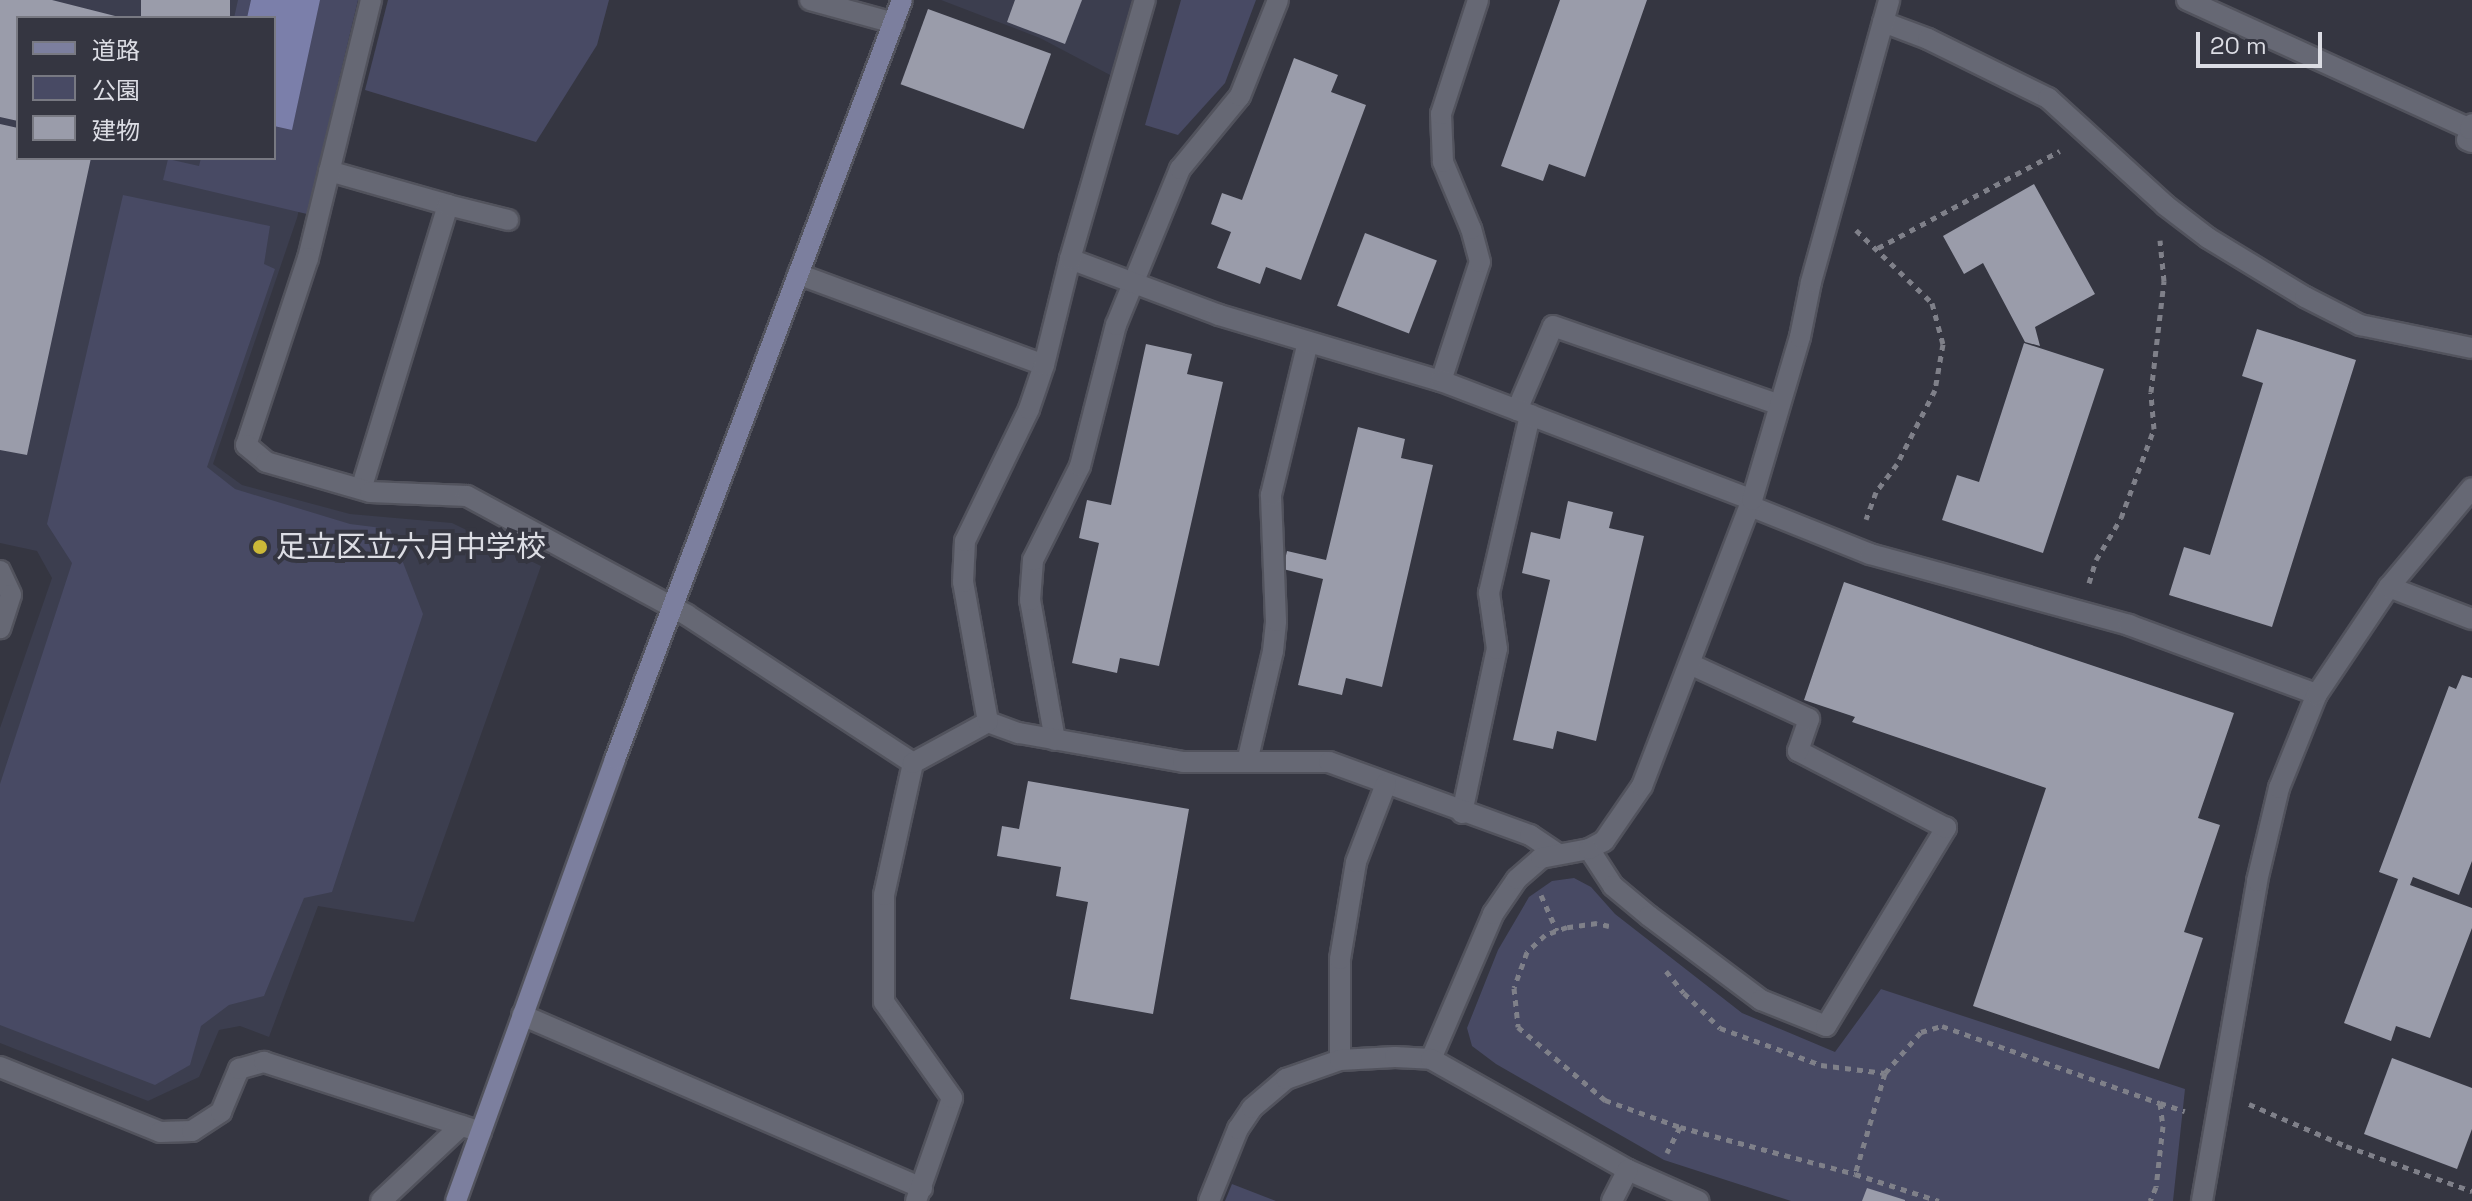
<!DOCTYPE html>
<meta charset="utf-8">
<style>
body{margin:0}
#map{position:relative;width:2472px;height:1201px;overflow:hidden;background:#353641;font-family:"Space Grotesk","Noto Sans JP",sans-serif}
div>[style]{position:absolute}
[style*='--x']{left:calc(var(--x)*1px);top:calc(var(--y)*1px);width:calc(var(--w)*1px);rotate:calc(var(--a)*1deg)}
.built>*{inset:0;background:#3c3e4f}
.green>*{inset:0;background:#484a64}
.water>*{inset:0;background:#7b7faa}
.building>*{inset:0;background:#9a9caa;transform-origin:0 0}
.path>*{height:5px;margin-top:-2.5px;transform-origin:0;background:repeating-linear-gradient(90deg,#7f8089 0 6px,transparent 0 12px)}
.roads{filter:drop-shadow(2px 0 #52535d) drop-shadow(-2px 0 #52535d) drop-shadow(0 2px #52535d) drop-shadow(0 -2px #52535d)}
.lane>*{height:20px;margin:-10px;padding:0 10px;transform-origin:10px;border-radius:10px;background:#666874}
.street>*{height:20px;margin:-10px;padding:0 10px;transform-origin:10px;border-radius:10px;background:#666874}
.secondary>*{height:20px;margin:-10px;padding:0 10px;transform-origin:10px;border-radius:10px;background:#7c7f9e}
.dots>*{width:22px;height:22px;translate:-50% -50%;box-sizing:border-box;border:4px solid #353641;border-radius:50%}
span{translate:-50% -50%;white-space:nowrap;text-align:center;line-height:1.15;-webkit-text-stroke:8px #353641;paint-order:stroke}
.poi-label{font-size:30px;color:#dcdde4}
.left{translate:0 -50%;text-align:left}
.legend{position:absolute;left:16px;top:16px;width:260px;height:144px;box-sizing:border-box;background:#353641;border:2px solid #787982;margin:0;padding:10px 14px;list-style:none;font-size:24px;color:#dcdde4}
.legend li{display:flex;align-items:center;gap:16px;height:40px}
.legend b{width:40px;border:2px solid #787982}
.scale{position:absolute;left:2196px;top:32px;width:126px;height:36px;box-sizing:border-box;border:4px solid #dcdde4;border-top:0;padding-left:10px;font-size:24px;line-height:28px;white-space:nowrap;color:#dcdde4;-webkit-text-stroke:6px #353641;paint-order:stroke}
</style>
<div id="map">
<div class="built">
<i style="clip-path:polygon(evenodd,0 0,351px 0,297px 218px,213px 464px,242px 485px,350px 514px,452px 523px,541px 566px,414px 922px,318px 906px,269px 1037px,240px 1026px,219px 1030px,199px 1077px,148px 1101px,0 1043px,0 728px,52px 578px,37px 551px,0 543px,0 0,18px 18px,274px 18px,274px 158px,18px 158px,18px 18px)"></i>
<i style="clip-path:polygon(941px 0,1134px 0,1112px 76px,1040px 38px)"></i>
</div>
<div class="green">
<i style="clip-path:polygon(238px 0,358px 0,307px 214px,163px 180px,168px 159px,199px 166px,201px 158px,274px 158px,274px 18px,234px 18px)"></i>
<i style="clip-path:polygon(388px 0,609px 0,597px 45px,536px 142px,365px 90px)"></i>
<i style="clip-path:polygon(1181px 0,1256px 0,1225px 83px,1178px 135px,1145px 125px)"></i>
<i style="clip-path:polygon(123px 195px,270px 226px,264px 264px,275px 269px,207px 467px,235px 489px,350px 524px,390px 529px,423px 614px,332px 892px,304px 898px,264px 996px,229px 1005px,201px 1026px,190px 1065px,155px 1085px,0 1025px,0 784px,72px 563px,47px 524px)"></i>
<i style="clip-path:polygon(1574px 878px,1591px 887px,1615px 914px,1742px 1013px,1835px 1052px,1881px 989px,2185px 1089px,2173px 1201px,1791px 1201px,1664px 1160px,1496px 1064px,1472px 1046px,1467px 1028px,1498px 950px,1529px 897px,1552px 881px)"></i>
<i style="clip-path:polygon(1232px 1184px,1276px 1201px,1225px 1201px)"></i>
</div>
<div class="water">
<i style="clip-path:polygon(251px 0,320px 0,292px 130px,274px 126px,274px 18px,247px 18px)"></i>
</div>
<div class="building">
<i style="clip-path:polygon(0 0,52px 0,123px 18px,18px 18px,18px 121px,0 117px)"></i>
<i style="left:141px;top:0;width:89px;height:19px"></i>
<i style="clip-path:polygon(1015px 0,1082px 0,1065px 44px,1007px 22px)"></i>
<i style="clip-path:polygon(1560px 0,1647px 0,1585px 177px,1549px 164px,1543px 181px,1501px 166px)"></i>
<i style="left:928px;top:9px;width:131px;height:80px;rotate:20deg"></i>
<i style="clip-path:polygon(1294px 58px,1338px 75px,1331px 92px,1366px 105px,1301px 280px,1266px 267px,1260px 284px,1217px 268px,1231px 232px,1211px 224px,1222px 193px,1242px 200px)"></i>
<i style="clip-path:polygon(0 124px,18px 128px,18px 158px,91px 158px,27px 455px,0 450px)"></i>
<i style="clip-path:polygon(2034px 184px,2095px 294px,2035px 327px,2040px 346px,2025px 342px,1983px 263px,1964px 274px,1943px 236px)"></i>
<i style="left:1365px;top:233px;width:77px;height:78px;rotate:21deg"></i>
<i style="clip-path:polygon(2257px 329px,2356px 360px,2272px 627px,2169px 595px,2184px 547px,2210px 555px,2263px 383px,2242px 376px)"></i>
<i style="clip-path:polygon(2024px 343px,2104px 369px,2043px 553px,1942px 520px,1957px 475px,1979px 482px)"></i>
<i style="clip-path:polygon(1146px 344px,1192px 354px,1187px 374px,1223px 382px,1159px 666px,1120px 658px,1117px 673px,1072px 663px,1099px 543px,1079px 538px,1087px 500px,1111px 505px)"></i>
<i style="clip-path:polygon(1358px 427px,1405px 439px,1401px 458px,1433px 465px,1382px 687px,1346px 678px,1342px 695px,1298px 685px,1323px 579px,1283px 569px,1287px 551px,1326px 560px)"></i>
<i style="clip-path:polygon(1568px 501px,1613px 512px,1609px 528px,1644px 536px,1596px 741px,1557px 731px,1553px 749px,1513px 740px,1550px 580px,1522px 573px,1531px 532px,1560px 539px)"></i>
<i style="clip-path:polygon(1844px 582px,2234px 713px,2198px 818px,2220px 825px,2184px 932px,2203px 938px,2159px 1069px,1973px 1006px,2046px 788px,1852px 722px,1855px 717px,1804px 700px)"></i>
<i style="clip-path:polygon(2462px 675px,2472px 678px,2472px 861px,2459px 895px,2413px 877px,2410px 885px,2472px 908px,2472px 928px,2430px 1038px,2396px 1026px,2391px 1041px,2344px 1023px,2398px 879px,2379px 872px,2449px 686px,2456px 689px)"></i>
<i style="clip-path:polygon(1028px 781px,1189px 809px,1153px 1014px,1070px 999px,1088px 902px,1056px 896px,1061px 867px,997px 856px,1002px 826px,1019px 829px)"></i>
<i style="clip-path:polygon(2392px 1058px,2472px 1088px,2472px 1129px,2457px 1169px,2364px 1134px)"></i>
<i style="clip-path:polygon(1867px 1188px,1905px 1200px,1905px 1201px,1862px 1201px)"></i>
</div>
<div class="path">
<i style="--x:1856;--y:230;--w:105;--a:43.8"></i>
<i style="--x:1932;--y:303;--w:42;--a:75"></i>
<i style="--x:1943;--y:344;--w:47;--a:99.9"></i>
<i style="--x:1935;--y:390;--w:83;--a:117.2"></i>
<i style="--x:1897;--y:464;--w:35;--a:127"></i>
<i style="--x:1876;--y:492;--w:29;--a:110"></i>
<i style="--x:1878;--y:248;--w:206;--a:-28.1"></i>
<i style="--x:2089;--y:583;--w:24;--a:-73"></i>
<i style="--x:2096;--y:560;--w:49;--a:-59.2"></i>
<i style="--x:2121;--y:518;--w:95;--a:-69.7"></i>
<i style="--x:2154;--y:429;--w:37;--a:-95"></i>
<i style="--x:2151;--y:392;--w:112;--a:-83.3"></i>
<i style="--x:2164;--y:281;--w:41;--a:-95.6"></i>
<i style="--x:1541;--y:895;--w:39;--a:66"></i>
<i style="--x:1609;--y:926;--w:12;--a:-166"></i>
<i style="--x:1597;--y:923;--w:30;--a:172"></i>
<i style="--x:1567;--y:927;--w:23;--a:160"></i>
<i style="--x:1545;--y:935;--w:25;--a:137"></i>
<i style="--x:1527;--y:952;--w:38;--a:110"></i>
<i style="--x:1514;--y:988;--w:39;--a:84"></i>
<i style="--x:1518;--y:1027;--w:114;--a:40"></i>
<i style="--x:1605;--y:1100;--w:80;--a:19.8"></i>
<i style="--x:1680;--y:1127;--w:29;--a:117"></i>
<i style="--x:1666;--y:971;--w:28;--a:51"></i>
<i style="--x:1684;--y:993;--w:50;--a:44.2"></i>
<i style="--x:1720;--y:1028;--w:108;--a:20.1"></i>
<i style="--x:1821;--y:1065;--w:64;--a:7.1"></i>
<i style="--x:1885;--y:1073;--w:55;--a:-48.7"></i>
<i style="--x:1921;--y:1032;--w:22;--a:-16"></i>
<i style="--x:1942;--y:1026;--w:231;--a:19.5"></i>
<i style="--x:2160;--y:1103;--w:23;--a:83"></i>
<i style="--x:2163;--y:1126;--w:61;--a:96.5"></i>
<i style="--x:2156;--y:1187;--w:15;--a:113"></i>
<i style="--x:1885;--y:1073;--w:105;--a:106.5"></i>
<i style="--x:1855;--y:1174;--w:88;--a:17.8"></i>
<i style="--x:2160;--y:1103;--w:26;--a:18"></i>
<i style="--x:2249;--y:1104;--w:106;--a:23.4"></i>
<i style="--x:2346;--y:1146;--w:134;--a:19.7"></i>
<i style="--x:1680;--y:1127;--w:181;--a:15"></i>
</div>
<div class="roads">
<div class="lane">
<i style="--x:810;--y:0;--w:87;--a:15.3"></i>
<i style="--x:2470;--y:129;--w:11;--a:105"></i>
<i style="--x:2467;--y:140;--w:5;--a:22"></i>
<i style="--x:329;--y:171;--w:124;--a:15.9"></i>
<i style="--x:448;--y:205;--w:297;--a:107"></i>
<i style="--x:448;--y:205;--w:62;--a:14"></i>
<i style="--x:798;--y:274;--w:262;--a:20.3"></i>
<i style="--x:1441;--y:381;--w:125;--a:-71.9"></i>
<i style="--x:1480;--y:262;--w:34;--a:-105"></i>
<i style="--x:1471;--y:229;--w:73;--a:-112.7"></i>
<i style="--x:1443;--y:162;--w:48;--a:-92.4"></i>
<i style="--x:1441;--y:114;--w:120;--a:-72"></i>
<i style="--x:1517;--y:410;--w:91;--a:-66.8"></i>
<i style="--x:1553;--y:326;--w:240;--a:19.2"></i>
<i style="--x:0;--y:571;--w:26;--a:65"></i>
<i style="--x:11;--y:595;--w:35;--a:108"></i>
<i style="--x:1055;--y:740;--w:142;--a:-100.1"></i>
<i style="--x:1030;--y:600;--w:40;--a:-85.7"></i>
<i style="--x:1033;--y:560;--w:105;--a:-63.4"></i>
<i style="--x:1080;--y:466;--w:146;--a:-75.7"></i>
<i style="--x:1116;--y:325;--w:169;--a:-67.7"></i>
<i style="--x:1180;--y:169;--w:94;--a:-50.6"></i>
<i style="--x:1240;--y:96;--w:103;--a:-68.4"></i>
<i style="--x:1247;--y:762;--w:114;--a:-76.8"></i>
<i style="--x:1273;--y:651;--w:30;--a:-84"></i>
<i style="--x:1276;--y:621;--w:126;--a:-92.3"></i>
<i style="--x:1271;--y:495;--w:157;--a:-76.4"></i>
<i style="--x:1462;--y:813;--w:168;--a:-78"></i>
<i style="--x:1497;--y:649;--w:57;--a:-98.1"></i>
<i style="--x:1489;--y:593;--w:183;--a:-77"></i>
<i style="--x:1589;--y:849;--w:44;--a:57"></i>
<i style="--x:1613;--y:886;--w:47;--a:39.8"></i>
<i style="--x:1649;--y:916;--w:140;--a:36.9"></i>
<i style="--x:1761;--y:1000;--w:70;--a:21.8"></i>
<i style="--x:1826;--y:1026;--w:232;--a:-58.8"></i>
<i style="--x:1946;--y:828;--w:167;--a:-152.5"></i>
<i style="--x:1798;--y:751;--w:34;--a:-71"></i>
<i style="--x:1809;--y:719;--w:131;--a:-155.2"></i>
<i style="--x:0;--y:1067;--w:173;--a:22.1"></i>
<i style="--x:160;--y:1132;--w:32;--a:-2"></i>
<i style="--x:192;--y:1131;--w:35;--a:-33"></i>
<i style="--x:221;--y:1112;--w:47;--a:-67.3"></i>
<i style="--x:239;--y:1069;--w:26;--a:-16"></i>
<i style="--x:264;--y:1062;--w:228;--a:17.9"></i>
<i style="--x:381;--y:1201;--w:110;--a:-43.2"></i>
</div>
<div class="street">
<i style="--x:371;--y:0;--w:266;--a:103.7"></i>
<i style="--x:308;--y:258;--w:197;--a:108.3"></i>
<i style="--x:246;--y:445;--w:26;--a:40"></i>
<i style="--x:266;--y:462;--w:108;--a:16.1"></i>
<i style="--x:370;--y:492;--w:97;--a:2.4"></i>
<i style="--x:467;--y:496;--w:250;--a:28.4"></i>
<i style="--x:687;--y:615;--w:270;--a:33.2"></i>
<i style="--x:2187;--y:0;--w:311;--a:24.5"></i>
<i style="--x:2470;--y:129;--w:5;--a:-68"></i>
<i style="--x:1883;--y:22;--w:48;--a:20.7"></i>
<i style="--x:1928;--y:39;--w:134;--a:26.2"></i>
<i style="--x:2048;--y:98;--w:159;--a:42.4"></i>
<i style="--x:2165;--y:205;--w:54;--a:37.5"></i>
<i style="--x:2208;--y:238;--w:114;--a:31.3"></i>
<i style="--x:2305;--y:297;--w:62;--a:27"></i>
<i style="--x:2360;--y:325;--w:114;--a:11.6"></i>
<i style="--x:1070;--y:259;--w:159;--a:20.6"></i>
<i style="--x:1219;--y:315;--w:232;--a:16.6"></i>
<i style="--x:1441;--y:381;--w:333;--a:20.9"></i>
<i style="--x:1750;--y:506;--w:129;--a:21.8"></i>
<i style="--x:1870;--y:554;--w:269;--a:15.3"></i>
<i style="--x:2129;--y:625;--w:200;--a:20.2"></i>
<i style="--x:2389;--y:587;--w:89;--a:21.1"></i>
<i style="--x:988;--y:722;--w:33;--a:20"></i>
<i style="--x:1019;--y:733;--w:167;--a:10"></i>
<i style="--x:1183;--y:762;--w:146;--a:0"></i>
<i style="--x:1329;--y:762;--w:214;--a:20"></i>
<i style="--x:1530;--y:835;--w:34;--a:34"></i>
<i style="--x:522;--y:1015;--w:436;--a:23.4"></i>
<i style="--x:1431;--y:1059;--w:158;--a:-66.8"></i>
<i style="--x:1493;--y:914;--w:42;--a:-55.6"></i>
<i style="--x:1517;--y:879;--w:32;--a:-41"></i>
<i style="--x:1541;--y:858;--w:49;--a:-10.6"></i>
<i style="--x:1589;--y:849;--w:17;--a:-28"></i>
<i style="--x:1604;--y:841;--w:67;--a:-55.4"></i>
<i style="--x:1642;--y:786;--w:306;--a:-69"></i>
<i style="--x:1752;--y:500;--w:170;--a:-73.6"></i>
<i style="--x:1800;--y:337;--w:56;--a:-78.7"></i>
<i style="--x:1811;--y:282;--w:293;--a:-74.5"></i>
<i style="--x:1340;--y:1060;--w:101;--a:-90"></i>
<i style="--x:1340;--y:959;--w:98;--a:-80.6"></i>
<i style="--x:1356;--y:862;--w:84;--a:-69"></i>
<i style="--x:916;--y:1201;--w:109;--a:-70.7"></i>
<i style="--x:952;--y:1098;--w:118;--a:-125.3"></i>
<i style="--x:884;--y:1002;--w:107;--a:-90"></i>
<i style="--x:884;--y:895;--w:135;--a:-77.6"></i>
<i style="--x:913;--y:763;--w:85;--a:-28.7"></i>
<i style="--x:988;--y:722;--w:142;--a:-100.1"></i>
<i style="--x:963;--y:582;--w:41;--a:-87.2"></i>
<i style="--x:965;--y:541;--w:147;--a:-64.1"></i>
<i style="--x:1029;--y:409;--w:46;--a:-71.2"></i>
<i style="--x:1044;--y:365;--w:109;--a:-76.2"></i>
<i style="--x:1070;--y:259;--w:270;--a:-73.9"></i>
<i style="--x:1209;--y:1201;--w:78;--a:-68.1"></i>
<i style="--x:1238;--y:1129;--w:25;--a:-56"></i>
<i style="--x:1252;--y:1108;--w:45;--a:-40.5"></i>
<i style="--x:1286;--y:1079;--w:57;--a:-19.4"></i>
<i style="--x:1340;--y:1060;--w:55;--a:-3.1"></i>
<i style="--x:1395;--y:1057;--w:36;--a:3"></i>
<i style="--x:1431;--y:1059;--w:226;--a:29.4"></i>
<i style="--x:1628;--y:1170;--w:77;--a:23.9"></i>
<i style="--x:1612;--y:1201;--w:35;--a:-63"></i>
<i style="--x:2202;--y:1201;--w:325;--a:-80.2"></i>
<i style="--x:2257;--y:881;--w:96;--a:-76.7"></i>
<i style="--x:2279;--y:788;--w:101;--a:-68"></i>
<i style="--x:2317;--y:694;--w:129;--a:-56.1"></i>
<i style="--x:2389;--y:587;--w:129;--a:-50"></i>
</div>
<div class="secondary">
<i style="--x:456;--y:1201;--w:470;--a:-70.2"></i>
<i style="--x:615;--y:759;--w:811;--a:-69.29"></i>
</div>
</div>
<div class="dots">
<i style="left:260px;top:547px;background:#ccb938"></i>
</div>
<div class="poi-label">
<span class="left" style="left:276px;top:547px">足立区立六月中学校</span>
</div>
<ul class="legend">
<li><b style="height:10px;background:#7c7f9e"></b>道路</li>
<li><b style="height:22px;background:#484a64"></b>公園</li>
<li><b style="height:22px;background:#9a9caa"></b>建物</li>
</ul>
<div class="scale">20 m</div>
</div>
